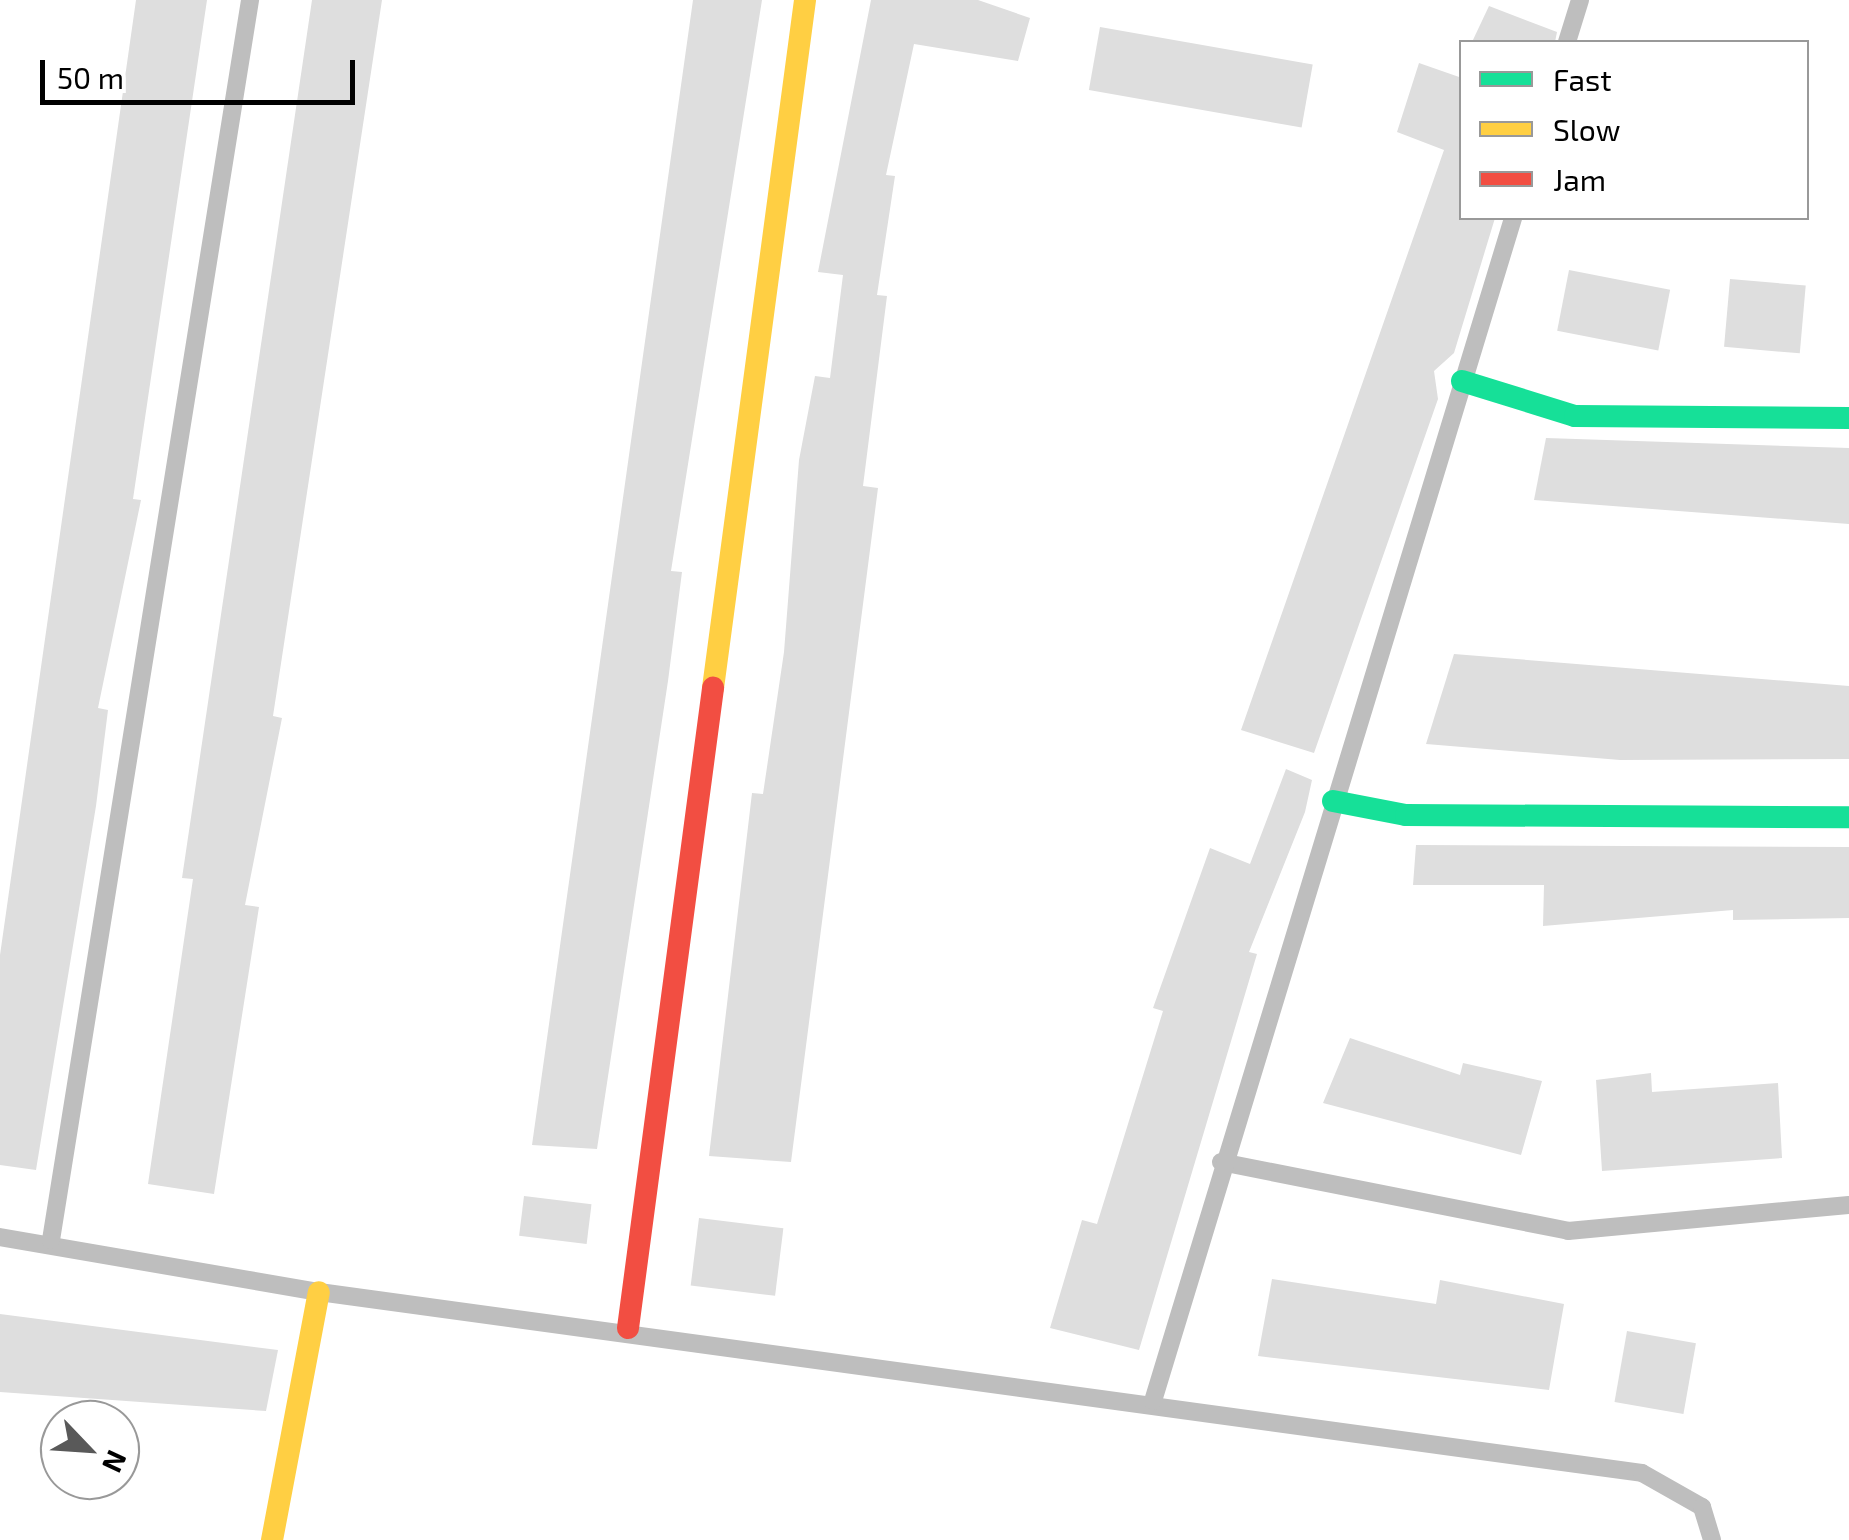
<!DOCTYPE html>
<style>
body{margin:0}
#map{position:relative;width:1849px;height:1540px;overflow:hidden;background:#fff;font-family:"Exo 2",sans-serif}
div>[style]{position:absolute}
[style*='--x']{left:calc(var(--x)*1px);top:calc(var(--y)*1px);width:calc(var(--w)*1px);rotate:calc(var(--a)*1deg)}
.building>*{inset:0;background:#dedede;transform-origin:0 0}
.lane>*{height:18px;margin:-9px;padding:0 9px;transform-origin:9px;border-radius:9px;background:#bebebe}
.fast>*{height:22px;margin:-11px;padding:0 11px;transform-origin:11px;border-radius:11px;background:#16e098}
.slow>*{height:22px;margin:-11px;padding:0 11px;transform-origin:11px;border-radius:11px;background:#ffcf43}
.jam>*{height:22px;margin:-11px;padding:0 11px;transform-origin:11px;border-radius:11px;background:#f24e42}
span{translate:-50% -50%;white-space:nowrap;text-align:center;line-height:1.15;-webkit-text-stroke:10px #fff;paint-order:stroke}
.legend{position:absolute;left:1459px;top:40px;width:350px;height:180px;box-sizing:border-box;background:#fff;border:2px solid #999;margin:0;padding:12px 18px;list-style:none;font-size:30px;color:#000}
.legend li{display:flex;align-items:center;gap:20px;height:50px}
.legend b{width:50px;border:2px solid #999}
.north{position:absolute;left:40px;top:1400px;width:100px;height:100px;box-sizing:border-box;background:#fff;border:2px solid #999;border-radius:50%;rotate:115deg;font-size:28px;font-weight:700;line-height:40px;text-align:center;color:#000}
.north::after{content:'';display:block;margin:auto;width:35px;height:45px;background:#595959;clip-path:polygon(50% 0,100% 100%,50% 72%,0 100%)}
.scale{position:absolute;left:40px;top:60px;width:315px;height:45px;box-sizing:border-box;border:5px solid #000;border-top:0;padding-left:12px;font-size:30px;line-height:35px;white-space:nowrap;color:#000;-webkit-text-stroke:8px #fff;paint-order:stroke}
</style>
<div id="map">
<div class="building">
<i style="clip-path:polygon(136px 0,207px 0,133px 499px,141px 500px,98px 708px,108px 710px,96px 806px,36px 1170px,0 1165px,0 955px)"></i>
<i style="clip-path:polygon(312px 0,382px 0,273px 716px,282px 718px,245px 905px,259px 907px,214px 1194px,148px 1184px,193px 879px,182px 878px)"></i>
<i style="clip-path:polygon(693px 0,762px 0,671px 571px,682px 572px,668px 681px,597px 1149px,532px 1145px)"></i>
<i style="clip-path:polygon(871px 0,978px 0,1030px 18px,1018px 61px,914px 44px,886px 175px,895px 176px,877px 295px,887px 296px,863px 486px,878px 488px,791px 1162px,709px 1156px,752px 793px,763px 794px,784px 652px,799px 460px,815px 376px,830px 378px,843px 275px,818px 272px)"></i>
<i style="clip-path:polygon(1489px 6px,1557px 32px,1555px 42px,1472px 42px)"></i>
<i style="left:1100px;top:27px;width:216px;height:64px;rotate:10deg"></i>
<i style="clip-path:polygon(1419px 63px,1462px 78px,1462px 218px,1495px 218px,1454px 353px,1434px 371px,1438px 399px,1314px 753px,1241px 730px,1444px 150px,1397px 132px)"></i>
<i style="left:1569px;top:270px;width:103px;height:62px;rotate:11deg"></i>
<i style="left:1730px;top:279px;width:76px;height:68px;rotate:5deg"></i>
<i style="clip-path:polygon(1546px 438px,1849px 448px,1849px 524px,1534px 500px)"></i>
<i style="clip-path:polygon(1454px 654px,1849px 686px,1849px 759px,1620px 760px,1426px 744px)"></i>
<i style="clip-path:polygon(1286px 769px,1312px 780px,1305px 812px,1249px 952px,1257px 954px,1139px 1350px,1050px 1328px,1082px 1220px,1097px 1224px,1163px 1011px,1153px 1008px,1210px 848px,1250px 864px)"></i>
<i style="clip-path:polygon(1416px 845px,1849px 847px,1849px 918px,1733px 920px,1733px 910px,1543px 926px,1544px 885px,1413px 885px)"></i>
<i style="clip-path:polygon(1350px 1038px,1460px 1075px,1463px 1063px,1542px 1081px,1521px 1155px,1323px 1103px)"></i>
<i style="clip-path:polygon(1651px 1073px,1652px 1092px,1778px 1083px,1782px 1158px,1602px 1171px,1596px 1080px)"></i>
<i style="left:524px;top:1196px;width:68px;height:40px;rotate:7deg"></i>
<i style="left:699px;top:1218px;width:85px;height:68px;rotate:7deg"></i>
<i style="clip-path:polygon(1272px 1279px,1436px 1304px,1440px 1280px,1564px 1304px,1549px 1390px,1258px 1356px)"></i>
<i style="clip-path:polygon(0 1314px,278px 1350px,266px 1411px,0 1392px)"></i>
<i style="left:1627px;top:1331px;width:70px;height:72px;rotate:10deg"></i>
</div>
<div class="lane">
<i style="--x:1567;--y:42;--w:44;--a:-72.8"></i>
<i style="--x:1221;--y:1162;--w:354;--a:11.2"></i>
<i style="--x:1568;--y:1231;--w:282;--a:-5.3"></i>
<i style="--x:0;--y:1237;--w:324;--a:9.8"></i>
<i style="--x:319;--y:1292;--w:1335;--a:7.79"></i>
<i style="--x:1642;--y:1473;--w:69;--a:29.5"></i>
<i style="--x:1702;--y:1507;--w:34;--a:73"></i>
<i style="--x:51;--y:1240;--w:1256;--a:-80.88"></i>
<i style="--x:1153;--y:1401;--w:1237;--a:-73.07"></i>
</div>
<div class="fast">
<i style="--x:1462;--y:381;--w:118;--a:17.2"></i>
<i style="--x:1575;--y:416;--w:274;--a:0.4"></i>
<i style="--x:1333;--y:801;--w:74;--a:10.9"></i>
<i style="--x:1406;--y:815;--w:443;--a:0.3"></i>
</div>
<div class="slow">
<i style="--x:713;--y:688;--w:694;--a:-82.38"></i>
<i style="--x:272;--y:1540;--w:252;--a:-79.3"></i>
</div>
<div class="jam">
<i style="--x:628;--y:1328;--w:646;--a:-82.43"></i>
</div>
<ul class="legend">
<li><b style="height:12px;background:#16e098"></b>Fast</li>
<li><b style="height:12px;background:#ffcf43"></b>Slow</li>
<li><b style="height:12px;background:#f24e42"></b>Jam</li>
</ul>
<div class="north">N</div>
<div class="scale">50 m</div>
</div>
